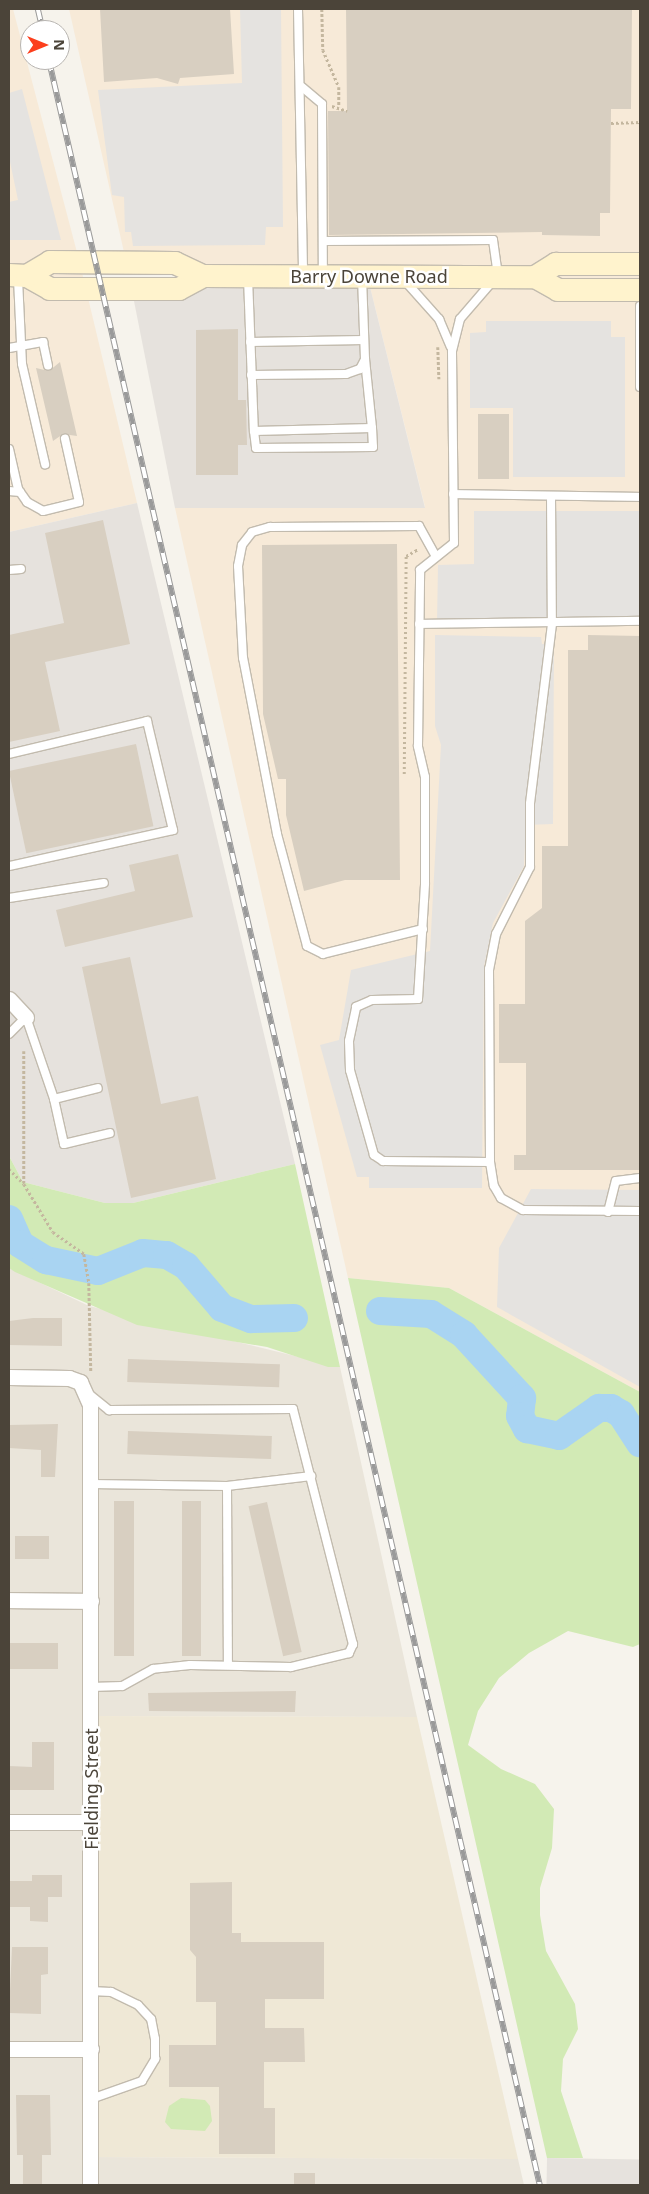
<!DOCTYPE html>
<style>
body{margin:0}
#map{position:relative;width:649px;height:2194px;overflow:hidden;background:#f6f3ec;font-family:"Noto Sans",sans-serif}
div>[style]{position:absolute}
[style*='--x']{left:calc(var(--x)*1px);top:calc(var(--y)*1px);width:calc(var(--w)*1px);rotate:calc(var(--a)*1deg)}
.residential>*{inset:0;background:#eae5da}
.commercial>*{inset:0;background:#f7ead8}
.industrial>*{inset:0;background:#e6e2dd;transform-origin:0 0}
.education>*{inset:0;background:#efe8d6}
.green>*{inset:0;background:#d2eab5}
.parking>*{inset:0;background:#e5e3e0}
.river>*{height:28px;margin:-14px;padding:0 14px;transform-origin:14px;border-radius:14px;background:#a9d4f2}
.building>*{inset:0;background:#d8cfc1;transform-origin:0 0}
.path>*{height:2.5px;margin-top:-1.25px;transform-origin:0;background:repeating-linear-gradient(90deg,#c4b79f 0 2.5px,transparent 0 5px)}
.roads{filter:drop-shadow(1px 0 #c2bbae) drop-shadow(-1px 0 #c2bbae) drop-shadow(0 1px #c2bbae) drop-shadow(0 -1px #c2bbae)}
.lane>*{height:8px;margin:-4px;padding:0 4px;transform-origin:4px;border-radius:4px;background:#fff}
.street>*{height:15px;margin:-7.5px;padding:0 7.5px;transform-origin:7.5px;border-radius:7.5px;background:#fff}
.secondary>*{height:22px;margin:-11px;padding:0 11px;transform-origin:11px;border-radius:11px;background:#fff3cd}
.rail>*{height:5.5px;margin-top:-2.75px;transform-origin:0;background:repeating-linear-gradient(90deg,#fff 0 11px,#9a9a9a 0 22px);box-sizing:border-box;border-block:1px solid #9a9a9a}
span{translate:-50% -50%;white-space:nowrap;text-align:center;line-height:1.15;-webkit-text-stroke:5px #fff;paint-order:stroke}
.street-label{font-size:18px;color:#4b4439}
.frame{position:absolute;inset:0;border:10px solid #4b4439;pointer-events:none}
.north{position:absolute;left:20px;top:20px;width:50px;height:50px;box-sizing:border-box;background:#fff;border:1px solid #b7b4b0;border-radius:50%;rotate:90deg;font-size:14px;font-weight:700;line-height:20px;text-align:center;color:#4b4439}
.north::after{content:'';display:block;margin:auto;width:18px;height:22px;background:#fc3f1d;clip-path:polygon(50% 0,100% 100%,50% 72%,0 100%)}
</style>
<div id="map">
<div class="residential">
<i style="clip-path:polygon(9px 1268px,89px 1306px,340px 1367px,417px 1717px,90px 1716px,91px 2157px,518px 2159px,524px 2185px,9px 2185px)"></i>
</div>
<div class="commercial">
<i style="clip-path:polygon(9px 9px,13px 9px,79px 260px,137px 503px,9px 532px)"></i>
<i style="clip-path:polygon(69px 9px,640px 9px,640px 1392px,449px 1288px,348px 1278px,175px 508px,425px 507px,367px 275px,126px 261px)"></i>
</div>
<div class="industrial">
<i style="clip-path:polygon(204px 275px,367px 275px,425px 508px,175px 508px,132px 291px)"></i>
<i style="clip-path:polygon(137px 503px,295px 1164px,133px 1203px,105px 1203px,23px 1182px,9px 1156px,9px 532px)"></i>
<i style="left:547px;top:2158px;width:93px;height:28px;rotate:1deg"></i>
</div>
<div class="education">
<i style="clip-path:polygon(90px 1716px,417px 1717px,518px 2159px,91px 2157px)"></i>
</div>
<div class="green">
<i style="clip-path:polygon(9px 1156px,23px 1182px,105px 1203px,133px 1203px,295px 1164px,340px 1367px,328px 1367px,267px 1347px,137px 1325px,15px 1272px,9px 1268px)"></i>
<i style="clip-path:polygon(348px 1278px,449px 1288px,640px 1392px,640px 1644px,633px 1647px,568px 1631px,529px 1653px,499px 1678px,478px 1711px,468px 1745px,501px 1769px,535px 1784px,554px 1809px,552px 1848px,540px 1888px,540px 1915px,546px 1951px,575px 2004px,578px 2029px,563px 2059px,561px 2091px,583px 2158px,547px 2158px)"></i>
<i style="clip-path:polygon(181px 2098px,205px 2100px,210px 2106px,212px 2121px,205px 2131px,171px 2129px,165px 2122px,169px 2106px)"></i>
</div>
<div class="parking">
<i style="clip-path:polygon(240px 9px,281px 9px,283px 227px,266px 227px,265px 245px,133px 246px,131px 232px,125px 232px,124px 197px,112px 195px,98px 90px,242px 83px)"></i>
<i style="clip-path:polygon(22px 89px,61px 240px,9px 240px,9px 202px,18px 200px,9px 157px,9px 93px)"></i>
<i style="clip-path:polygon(486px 321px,611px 321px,611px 337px,625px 337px,625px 477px,513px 477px,513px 408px,470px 408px,470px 333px,486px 332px)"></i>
<i style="clip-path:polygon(474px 511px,640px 511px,640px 626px,437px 623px,438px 565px,474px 564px)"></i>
<i style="clip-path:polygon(435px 635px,541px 637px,542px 644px,554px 644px,553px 824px,526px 825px,524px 866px,493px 923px,484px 966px,482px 1188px,369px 1188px,369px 1177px,357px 1177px,320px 1045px,339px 1040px,351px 970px,430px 951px,441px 745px,435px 726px)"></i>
<i style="clip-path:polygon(531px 1189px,640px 1190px,640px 1387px,497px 1307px,499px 1248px)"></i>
</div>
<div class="river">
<i style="--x:9;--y:1219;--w:27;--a:66"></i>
<i style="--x:20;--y:1244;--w:31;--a:32"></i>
<i style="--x:46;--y:1260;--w:53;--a:11.9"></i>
<i style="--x:98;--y:1271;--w:48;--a:-21.8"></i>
<i style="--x:143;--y:1253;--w:24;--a:5"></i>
<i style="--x:167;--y:1255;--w:22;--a:30"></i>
<i style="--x:186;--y:1266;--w:55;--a:49.4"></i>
<i style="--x:222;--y:1308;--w:31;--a:21"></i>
<i style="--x:251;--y:1319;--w:43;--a:-1.3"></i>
<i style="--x:380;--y:1311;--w:51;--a:3.4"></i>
<i style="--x:431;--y:1314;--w:39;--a:32"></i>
<i style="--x:464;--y:1335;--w:86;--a:47.4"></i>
<i style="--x:522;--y:1398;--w:18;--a:96"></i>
<i style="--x:520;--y:1416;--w:15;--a:62"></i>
<i style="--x:527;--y:1429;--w:33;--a:12"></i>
<i style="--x:559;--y:1436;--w:49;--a:-35"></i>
<i style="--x:599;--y:1408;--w:12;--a:0"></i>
<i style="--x:611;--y:1408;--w:12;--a:31"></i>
<i style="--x:621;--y:1414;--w:35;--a:57"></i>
</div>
<div class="building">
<i style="clip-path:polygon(100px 9px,230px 9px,234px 74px,180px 78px,178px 84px,157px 78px,104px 82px)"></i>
<i style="clip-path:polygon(346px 9px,632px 9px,631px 109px,611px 109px,610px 213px,600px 213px,600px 236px,542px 235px,542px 232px,329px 235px,328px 111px,347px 111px)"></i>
<i style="clip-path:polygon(238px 329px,238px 400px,246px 400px,247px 445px,238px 445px,238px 475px,196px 475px,196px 330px)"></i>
<i style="clip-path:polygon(60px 362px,77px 436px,63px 434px,53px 441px,36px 368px,49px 371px)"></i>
<i style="left:478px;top:414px;width:31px;height:65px"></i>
<i style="clip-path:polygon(103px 520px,130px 644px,45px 662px,60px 731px,9px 742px,9px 635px,64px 623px,45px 533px)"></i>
<i style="clip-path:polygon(397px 544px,400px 880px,345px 880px,304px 891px,286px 815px,286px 779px,278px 779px,263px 714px,262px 545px)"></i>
<i style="clip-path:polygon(588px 635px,640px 636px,640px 1170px,514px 1170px,514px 1155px,526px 1155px,526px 1063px,499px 1063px,499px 1004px,525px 1004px,525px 921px,542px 908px,542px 846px,568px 846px,568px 650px,588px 650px)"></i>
<i style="left:136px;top:744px;width:84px;height:130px;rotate:78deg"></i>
<i style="clip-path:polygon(178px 854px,193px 917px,65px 947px,56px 910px,135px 891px,129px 865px)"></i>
<i style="clip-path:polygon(130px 957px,161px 1104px,198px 1096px,216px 1179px,131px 1198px,82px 967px)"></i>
<i style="clip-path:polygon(33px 1318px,62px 1318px,62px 1346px,9px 1345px,9px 1321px)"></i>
<i style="left:128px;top:1359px;width:152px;height:23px;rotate:2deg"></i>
<i style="clip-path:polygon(58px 1424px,55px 1477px,41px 1477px,41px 1450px,9px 1448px,9px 1425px)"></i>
<i style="left:128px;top:1431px;width:144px;height:23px;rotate:2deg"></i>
<i style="left:114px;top:1501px;width:20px;height:155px"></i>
<i style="left:201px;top:1501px;width:155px;height:19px;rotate:90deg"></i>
<i style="left:267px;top:1502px;width:154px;height:19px;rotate:77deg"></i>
<i style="left:15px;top:1536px;width:34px;height:23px"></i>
<i style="left:9px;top:1643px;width:49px;height:26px"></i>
<i style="clip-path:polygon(296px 1691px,295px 1712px,149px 1711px,148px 1693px)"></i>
<i style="clip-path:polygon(32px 1742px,54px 1742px,54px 1790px,9px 1790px,9px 1766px,32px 1767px)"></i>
<i style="clip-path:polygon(32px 1875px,62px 1875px,62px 1897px,48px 1897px,48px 1922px,30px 1921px,30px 1907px,9px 1907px,9px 1881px,32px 1881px)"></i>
<i style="clip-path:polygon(232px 1882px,232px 1933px,241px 1933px,241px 1942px,324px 1942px,324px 1999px,265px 1999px,265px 2028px,304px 2028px,305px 2062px,264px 2062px,264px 2108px,275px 2108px,275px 2154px,219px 2154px,219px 2087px,169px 2087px,169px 2045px,216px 2045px,216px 2002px,196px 2002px,196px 1957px,190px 1950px,190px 1883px)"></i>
<i style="clip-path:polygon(12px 1947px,48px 1947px,48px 1974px,41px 1975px,41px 2014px,9px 2013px)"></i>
<i style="clip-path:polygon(16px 2095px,50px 2095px,51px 2155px,42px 2155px,42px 2185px,23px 2185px,23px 2155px,17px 2155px)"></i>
<i style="left:294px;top:2173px;width:21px;height:12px"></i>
</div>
<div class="path">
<i style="--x:322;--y:9;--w:41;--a:88.6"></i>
<i style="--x:323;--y:50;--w:40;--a:66.6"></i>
<i style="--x:339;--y:87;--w:20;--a:90"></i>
<i style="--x:332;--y:106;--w:16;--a:18"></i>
<i style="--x:611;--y:123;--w:29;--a:-2"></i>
<i style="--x:438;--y:347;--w:32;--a:88"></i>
<i style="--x:404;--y:774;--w:218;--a:-89.5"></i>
<i style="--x:406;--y:556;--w:14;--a:-30"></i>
<i style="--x:24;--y:1051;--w:132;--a:90"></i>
<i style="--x:9;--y:1169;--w:21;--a:45"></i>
<i style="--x:24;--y:1184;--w:56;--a:58.9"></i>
<i style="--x:53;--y:1232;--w:38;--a:35"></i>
<i style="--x:84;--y:1254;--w:29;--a:80"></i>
<i style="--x:89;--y:1283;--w:88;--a:88.7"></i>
</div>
<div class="roads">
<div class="lane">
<i style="--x:298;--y:9;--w:265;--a:88.9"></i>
<i style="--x:302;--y:87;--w:26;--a:40"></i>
<i style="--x:322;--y:104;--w:170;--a:89.7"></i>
<i style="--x:323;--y:241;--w:170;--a:-0.3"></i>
<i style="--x:493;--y:240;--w:35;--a:82"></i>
<i style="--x:248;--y:278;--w:153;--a:87.8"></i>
<i style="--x:254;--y:431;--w:118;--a:-1.5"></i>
<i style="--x:372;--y:428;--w:69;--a:-95.8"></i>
<i style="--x:18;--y:279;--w:85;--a:87.3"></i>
<i style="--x:22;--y:364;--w:103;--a:77"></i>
<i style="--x:406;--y:282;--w:50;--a:48.3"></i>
<i style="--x:439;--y:319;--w:30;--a:67"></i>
<i style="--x:640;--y:306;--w:81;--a:90"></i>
<i style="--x:250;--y:342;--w:114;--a:-1"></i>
<i style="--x:9;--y:348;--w:35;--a:-10"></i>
<i style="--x:43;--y:342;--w:24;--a:78"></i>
<i style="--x:251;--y:375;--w:95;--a:-0.6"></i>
<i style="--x:346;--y:374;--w:15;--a:-20"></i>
<i style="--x:360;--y:369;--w:11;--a:-63"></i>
<i style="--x:365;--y:359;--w:81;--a:-92.1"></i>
<i style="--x:254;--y:431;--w:17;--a:83"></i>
<i style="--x:256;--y:448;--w:117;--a:-0.5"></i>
<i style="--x:373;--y:447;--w:19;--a:-93"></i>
<i style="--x:9;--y:449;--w:41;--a:77.3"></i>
<i style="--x:18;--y:489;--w:16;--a:55"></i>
<i style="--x:27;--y:502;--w:18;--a:29"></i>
<i style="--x:43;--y:511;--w:37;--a:-14"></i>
<i style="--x:79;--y:502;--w:65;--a:-102.5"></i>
<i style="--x:9;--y:491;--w:11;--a:5"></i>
<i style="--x:453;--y:494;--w:187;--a:0.9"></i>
<i style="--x:551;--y:496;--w:128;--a:89.6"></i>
<i style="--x:552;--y:624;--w:181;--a:97"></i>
<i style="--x:530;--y:804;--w:63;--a:90"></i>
<i style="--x:530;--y:867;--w:75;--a:116.9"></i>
<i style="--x:496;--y:934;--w:36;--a:101"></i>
<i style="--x:489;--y:969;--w:193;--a:89.7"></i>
<i style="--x:490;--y:1162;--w:24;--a:81"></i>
<i style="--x:494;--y:1186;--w:14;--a:60"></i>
<i style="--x:501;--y:1198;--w:25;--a:29"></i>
<i style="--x:523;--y:1210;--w:117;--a:0.5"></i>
<i style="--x:9;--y:570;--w:12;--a:-5"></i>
<i style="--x:419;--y:624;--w:221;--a:-0.8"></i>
<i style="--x:9;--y:754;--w:142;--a:-13.4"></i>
<i style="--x:147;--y:721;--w:112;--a:76.6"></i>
<i style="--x:173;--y:830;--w:168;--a:167.6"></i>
<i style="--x:9;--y:898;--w:96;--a:-9"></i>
<i style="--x:423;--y:929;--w:103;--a:166"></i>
<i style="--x:323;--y:954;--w:18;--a:-153"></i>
<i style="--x:307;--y:946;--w:116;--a:-105"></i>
<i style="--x:277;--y:834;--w:179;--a:-100.9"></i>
<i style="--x:243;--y:658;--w:92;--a:-93.1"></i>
<i style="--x:238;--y:566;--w:21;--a:-79"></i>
<i style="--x:242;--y:545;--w:16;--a:-52"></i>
<i style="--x:252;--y:532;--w:19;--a:-16"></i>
<i style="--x:270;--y:527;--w:149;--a:-0.4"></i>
<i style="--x:419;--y:526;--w:35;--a:61"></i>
<i style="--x:9;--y:1034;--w:24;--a:-45"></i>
<i style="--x:26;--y:1017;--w:87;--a:71.1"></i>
<i style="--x:54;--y:1099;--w:45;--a:-14"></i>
<i style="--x:54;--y:1099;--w:46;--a:77.5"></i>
<i style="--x:64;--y:1144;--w:47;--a:-13.4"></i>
<i style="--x:490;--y:1162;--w:107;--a:-179.5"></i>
<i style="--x:383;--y:1161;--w:11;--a:-146"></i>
<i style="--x:374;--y:1155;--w:88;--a:-105.8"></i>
<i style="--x:350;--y:1070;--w:29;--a:-92"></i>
<i style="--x:349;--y:1041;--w:35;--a:-78"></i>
<i style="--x:356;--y:1007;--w:17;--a:-24"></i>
<i style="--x:372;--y:1000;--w:46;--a:-1.2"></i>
<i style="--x:418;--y:999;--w:116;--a:-86.5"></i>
<i style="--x:425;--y:883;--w:106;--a:-90"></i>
<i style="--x:425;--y:777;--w:32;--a:-103"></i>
<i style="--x:418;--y:746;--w:176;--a:-89.3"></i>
<i style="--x:420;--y:570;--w:43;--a:-38.5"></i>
<i style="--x:454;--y:543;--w:192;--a:-90.6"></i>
<i style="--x:452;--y:351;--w:33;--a:-76"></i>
<i style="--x:460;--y:319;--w:48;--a:-49.3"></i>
<i style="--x:608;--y:1212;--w:32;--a:-76"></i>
<i style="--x:616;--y:1181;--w:24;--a:-7"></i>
<i style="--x:89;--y:1394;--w:26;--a:39"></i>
<i style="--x:109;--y:1410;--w:184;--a:-0.3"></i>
<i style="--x:293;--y:1409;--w:243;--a:75.7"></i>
<i style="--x:353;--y:1644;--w:10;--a:114"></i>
<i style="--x:349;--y:1653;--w:60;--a:166.4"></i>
<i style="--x:291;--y:1667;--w:101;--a:-178.9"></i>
<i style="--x:190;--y:1665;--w:37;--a:174"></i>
<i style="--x:153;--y:1669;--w:35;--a:151"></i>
<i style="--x:122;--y:1686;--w:31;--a:178"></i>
<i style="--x:91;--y:1484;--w:136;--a:0.8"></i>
<i style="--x:227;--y:1486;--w:85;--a:-6.8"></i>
<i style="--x:227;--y:1486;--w:178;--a:89.7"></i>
<i style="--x:91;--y:2099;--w:54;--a:-19.4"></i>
<i style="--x:142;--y:2081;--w:26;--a:-59"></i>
<i style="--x:155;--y:2059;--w:20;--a:-90"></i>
<i style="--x:155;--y:2039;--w:20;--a:-101"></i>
<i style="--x:151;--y:2019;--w:19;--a:-133"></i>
<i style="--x:138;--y:2005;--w:30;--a:-154"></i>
<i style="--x:111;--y:1992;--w:20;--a:-177"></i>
</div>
<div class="street">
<i style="--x:9;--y:999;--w:25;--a:47"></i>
<i style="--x:9;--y:1377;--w:60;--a:1"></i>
<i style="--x:69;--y:1378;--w:12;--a:20"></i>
<i style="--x:80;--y:1382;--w:24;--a:66"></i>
<i style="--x:90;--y:1404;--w:781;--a:90"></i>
<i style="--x:9;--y:1600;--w:82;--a:0.7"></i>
<i style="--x:9;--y:1822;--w:82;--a:0"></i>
<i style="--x:9;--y:2049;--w:82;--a:0"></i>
</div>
<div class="secondary">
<i style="--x:9;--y:275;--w:18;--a:3"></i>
<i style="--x:27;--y:276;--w:26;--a:29"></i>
<i style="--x:50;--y:289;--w:129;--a:0"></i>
<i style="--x:179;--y:289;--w:27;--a:-28"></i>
<i style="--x:27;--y:276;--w:27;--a:-31"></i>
<i style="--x:50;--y:262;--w:125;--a:0.5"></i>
<i style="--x:175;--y:263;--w:31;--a:25"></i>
<i style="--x:203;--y:276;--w:332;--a:0.2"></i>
<i style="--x:535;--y:277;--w:26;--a:29"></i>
<i style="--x:558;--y:290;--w:82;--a:0"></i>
<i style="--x:535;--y:277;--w:25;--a:-32"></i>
<i style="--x:556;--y:264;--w:84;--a:0"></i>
</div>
</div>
<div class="rail">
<i style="--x:38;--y:9;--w:22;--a:77"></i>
<i style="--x:49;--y:60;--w:2181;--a:76.99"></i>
</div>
<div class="street-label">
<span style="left:369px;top:276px">Barry Downe Road</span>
<span style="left:91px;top:1789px;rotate:-90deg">Fielding Street</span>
</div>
<div class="frame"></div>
<div class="north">N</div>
</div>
